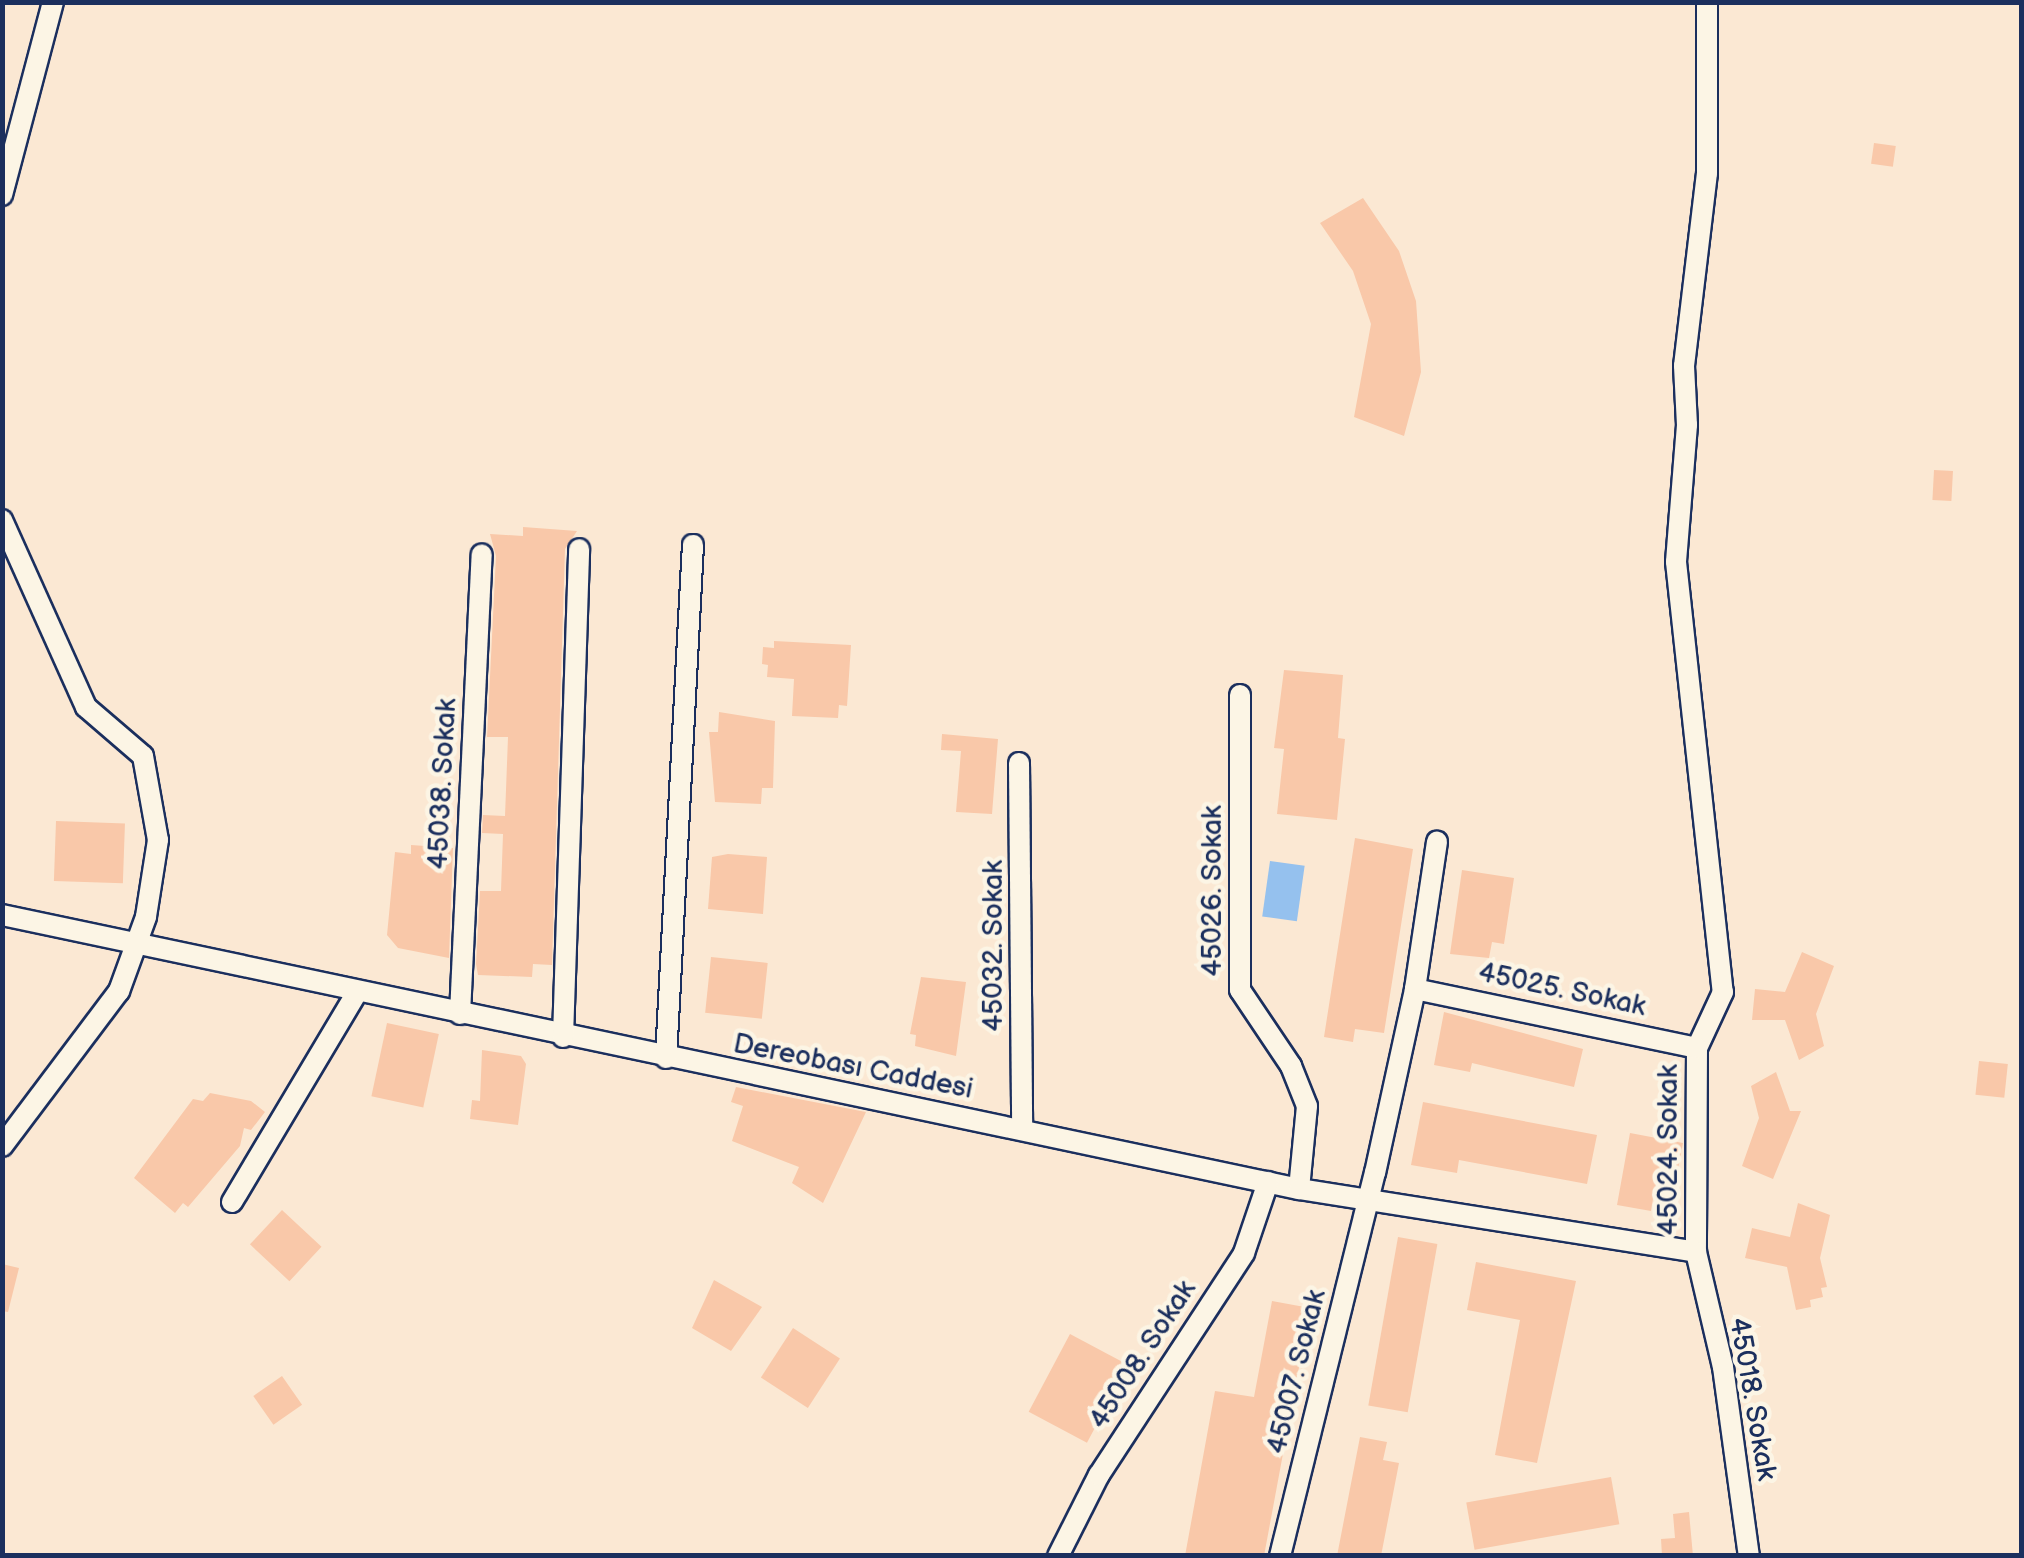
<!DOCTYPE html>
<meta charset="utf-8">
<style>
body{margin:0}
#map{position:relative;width:2024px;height:1558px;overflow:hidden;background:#fbe8d3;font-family:"Balsamiq Sans",sans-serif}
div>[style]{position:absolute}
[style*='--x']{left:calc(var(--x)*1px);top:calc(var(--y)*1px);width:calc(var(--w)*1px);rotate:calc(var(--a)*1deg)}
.water>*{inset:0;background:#95c1ee;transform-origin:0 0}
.building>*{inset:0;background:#f9c8a9;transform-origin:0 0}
.roads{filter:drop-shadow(2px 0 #1b2f5e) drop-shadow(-2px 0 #1b2f5e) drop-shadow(0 2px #1b2f5e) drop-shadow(0 -2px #1b2f5e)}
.street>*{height:20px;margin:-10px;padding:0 10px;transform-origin:10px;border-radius:10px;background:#fcf5e5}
span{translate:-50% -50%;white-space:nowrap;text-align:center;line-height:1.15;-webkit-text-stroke:9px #fcf5e5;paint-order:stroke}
.street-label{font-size:28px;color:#1b2f5e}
.frame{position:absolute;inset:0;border:5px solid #1b2f5e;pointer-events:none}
</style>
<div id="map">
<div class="water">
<i style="left:1270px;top:861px;width:35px;height:56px;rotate:8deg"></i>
</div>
<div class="building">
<i style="left:1874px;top:143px;width:22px;height:21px;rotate:8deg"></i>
<i style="clip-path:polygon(1363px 198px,1399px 251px,1416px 301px,1421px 372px,1404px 436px,1354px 417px,1371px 324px,1353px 271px,1320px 223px)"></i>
<i style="left:1934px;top:470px;width:19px;height:30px;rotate:3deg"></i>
<i style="clip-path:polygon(523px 527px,577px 531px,565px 549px,552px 965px,533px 964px,532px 977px,478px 975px,476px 964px,480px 891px,501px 891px,503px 834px,482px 833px,483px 815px,505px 816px,508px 737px,487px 737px,496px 556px,490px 534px,523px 536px)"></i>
<i style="clip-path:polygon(774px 641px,851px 645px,847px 706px,839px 705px,838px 718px,792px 716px,794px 679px,767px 677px,768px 665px,762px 664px,763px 647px,774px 648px)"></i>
<i style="clip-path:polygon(1284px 670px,1343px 675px,1338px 738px,1345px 739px,1337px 820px,1277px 814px,1284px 749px,1274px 748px)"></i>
<i style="clip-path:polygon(719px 712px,775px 721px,773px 788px,762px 788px,761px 804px,715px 802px,709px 732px,718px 732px)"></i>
<i style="clip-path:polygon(942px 734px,998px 739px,992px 814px,956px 812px,961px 751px,941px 750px)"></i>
<i style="left:56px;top:821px;width:69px;height:60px;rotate:2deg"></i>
<i style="clip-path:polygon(1355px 838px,1413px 849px,1384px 1033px,1355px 1029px,1353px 1042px,1324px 1037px)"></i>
<i style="clip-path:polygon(411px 845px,453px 848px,449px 958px,398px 948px,387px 935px,395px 852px,411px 854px)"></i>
<i style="clip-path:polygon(728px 854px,767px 857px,763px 914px,708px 909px,712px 857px)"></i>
<i style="clip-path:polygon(1462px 870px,1514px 878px,1504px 944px,1492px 942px,1489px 958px,1450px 954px)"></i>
<i style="clip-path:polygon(1802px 952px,1834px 966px,1816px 1014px,1824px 1046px,1799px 1060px,1785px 1020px,1752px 1020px,1755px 989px,1785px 992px)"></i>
<i style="left:711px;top:957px;width:57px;height:56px;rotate:6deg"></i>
<i style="clip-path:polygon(921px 977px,966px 982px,956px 1056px,915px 1046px,916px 1035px,910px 1034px)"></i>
<i style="clip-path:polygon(1444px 1012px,1583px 1049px,1574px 1087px,1472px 1063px,1470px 1072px,1434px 1065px)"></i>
<i style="left:387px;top:1023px;width:53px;height:75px;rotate:12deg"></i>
<i style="clip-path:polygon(482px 1050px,521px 1056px,526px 1064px,518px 1125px,470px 1119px,472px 1100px,480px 1101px)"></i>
<i style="left:1979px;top:1061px;width:29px;height:34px;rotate:6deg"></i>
<i style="clip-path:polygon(1776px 1072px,1790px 1111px,1801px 1111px,1773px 1179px,1742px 1166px,1759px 1118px,1751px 1086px)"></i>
<i style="clip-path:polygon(736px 1087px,866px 1112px,823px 1203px,792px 1183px,799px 1167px,732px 1141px,743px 1106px,731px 1102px)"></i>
<i style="clip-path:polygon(210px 1093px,251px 1101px,265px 1112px,251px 1130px,244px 1128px,240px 1146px,188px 1207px,183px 1203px,175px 1213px,134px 1178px,193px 1099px,203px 1101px)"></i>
<i style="clip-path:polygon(1423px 1102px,1597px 1135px,1587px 1184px,1459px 1160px,1457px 1173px,1411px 1165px)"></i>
<i style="clip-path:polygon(1630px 1133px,1683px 1143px,1672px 1202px,1653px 1199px,1651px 1211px,1617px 1205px)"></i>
<i style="clip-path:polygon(1798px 1203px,1830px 1215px,1820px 1258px,1827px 1287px,1821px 1288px,1823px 1297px,1810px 1300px,1811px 1307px,1796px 1310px,1787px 1267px,1745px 1258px,1752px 1228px,1790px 1237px)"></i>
<i style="left:282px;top:1210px;width:54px;height:47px;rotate:43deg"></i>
<i style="left:1398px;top:1237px;width:40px;height:171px;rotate:10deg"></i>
<i style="clip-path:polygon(1476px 1262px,1576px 1281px,1537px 1463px,1495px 1455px,1520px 1320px,1467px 1310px)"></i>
<i style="clip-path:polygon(2px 1264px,19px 1268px,8px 1312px,2px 1311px)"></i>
<i style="clip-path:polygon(714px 1280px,762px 1307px,731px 1351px,692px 1328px)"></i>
<i style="clip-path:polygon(1272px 1301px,1310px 1308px,1264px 1556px,1185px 1556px,1215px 1391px,1254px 1397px)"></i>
<i style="left:793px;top:1328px;width:56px;height:59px;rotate:33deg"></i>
<i style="left:1070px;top:1334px;width:66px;height:88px;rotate:28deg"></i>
<i style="left:282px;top:1376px;width:35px;height:35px;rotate:55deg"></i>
<i style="clip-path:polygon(1360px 1437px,1387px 1442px,1383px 1460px,1399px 1463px,1381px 1556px,1337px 1556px)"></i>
<i style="left:1611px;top:1477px;width:48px;height:147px;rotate:80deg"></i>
<i style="clip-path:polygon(1689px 1512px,1693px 1556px,1662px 1556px,1661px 1539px,1675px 1538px,1673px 1514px)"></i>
</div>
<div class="roads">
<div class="street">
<i style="--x:1707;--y:2;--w:171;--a:90"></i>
<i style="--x:1707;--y:173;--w:194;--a:96.8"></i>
<i style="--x:1684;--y:366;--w:59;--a:87.1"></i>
<i style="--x:1687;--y:425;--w:137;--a:94.6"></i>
<i style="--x:1676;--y:562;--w:433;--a:83.8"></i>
<i style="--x:1723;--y:992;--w:62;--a:114.9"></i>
<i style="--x:1697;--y:1048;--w:204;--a:90.3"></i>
<i style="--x:1696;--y:1252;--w:118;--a:76.8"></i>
<i style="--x:1723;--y:1367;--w:191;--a:82.2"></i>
<i style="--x:2;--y:195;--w:200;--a:-75.2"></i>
<i style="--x:2;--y:520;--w:205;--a:65.8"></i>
<i style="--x:86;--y:707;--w:75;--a:40.7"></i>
<i style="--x:143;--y:756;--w:85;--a:79.9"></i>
<i style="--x:158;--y:840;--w:78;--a:98.9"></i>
<i style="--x:146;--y:917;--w:79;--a:110"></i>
<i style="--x:119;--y:991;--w:194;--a:127"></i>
<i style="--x:1240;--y:695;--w:295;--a:90"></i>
<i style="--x:1240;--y:990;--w:92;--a:56.1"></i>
<i style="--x:1291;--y:1066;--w:43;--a:68.2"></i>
<i style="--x:1307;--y:1106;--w:83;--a:95.5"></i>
<i style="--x:1019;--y:763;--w:365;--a:89.5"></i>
<i style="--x:2;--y:915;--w:1326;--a:11.93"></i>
<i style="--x:1299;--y:1189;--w:402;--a:9"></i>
<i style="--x:1415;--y:989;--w:288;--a:11.8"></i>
<i style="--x:460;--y:1014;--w:460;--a:-87.3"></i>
<i style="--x:563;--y:1037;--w:488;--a:-88.1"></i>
<i style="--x:666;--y:1058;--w:514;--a:-86.99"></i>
<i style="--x:232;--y:1202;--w:242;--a:-59.2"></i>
<i style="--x:1058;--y:1556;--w:91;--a:-63.2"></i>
<i style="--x:1099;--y:1475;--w:265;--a:-56.8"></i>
<i style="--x:1244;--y:1253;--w:75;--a:-71.3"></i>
<i style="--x:1280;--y:1556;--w:395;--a:-76.1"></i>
<i style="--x:1375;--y:1173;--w:188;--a:-77.7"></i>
<i style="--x:1415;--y:989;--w:149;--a:-81.5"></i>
</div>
</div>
<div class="street-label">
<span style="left:443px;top:784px;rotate:-87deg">45038. Sokak</span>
<span style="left:1213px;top:891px;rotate:-90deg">45026. Sokak</span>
<span style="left:994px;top:946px;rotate:-90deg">45032. Sokak</span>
<span style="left:1562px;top:990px;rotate:12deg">45025. Sokak</span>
<span style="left:853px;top:1067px;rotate:11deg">Dereobası Caddesi</span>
<span style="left:1669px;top:1150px;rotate:-90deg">45024. Sokak</span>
<span style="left:1143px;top:1355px;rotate:-57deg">45008. Sokak</span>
<span style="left:1297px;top:1372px;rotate:-76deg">45007. Sokak</span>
<span style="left:1752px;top:1399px;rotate:80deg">45018. Sokak</span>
</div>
<div class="frame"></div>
</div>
